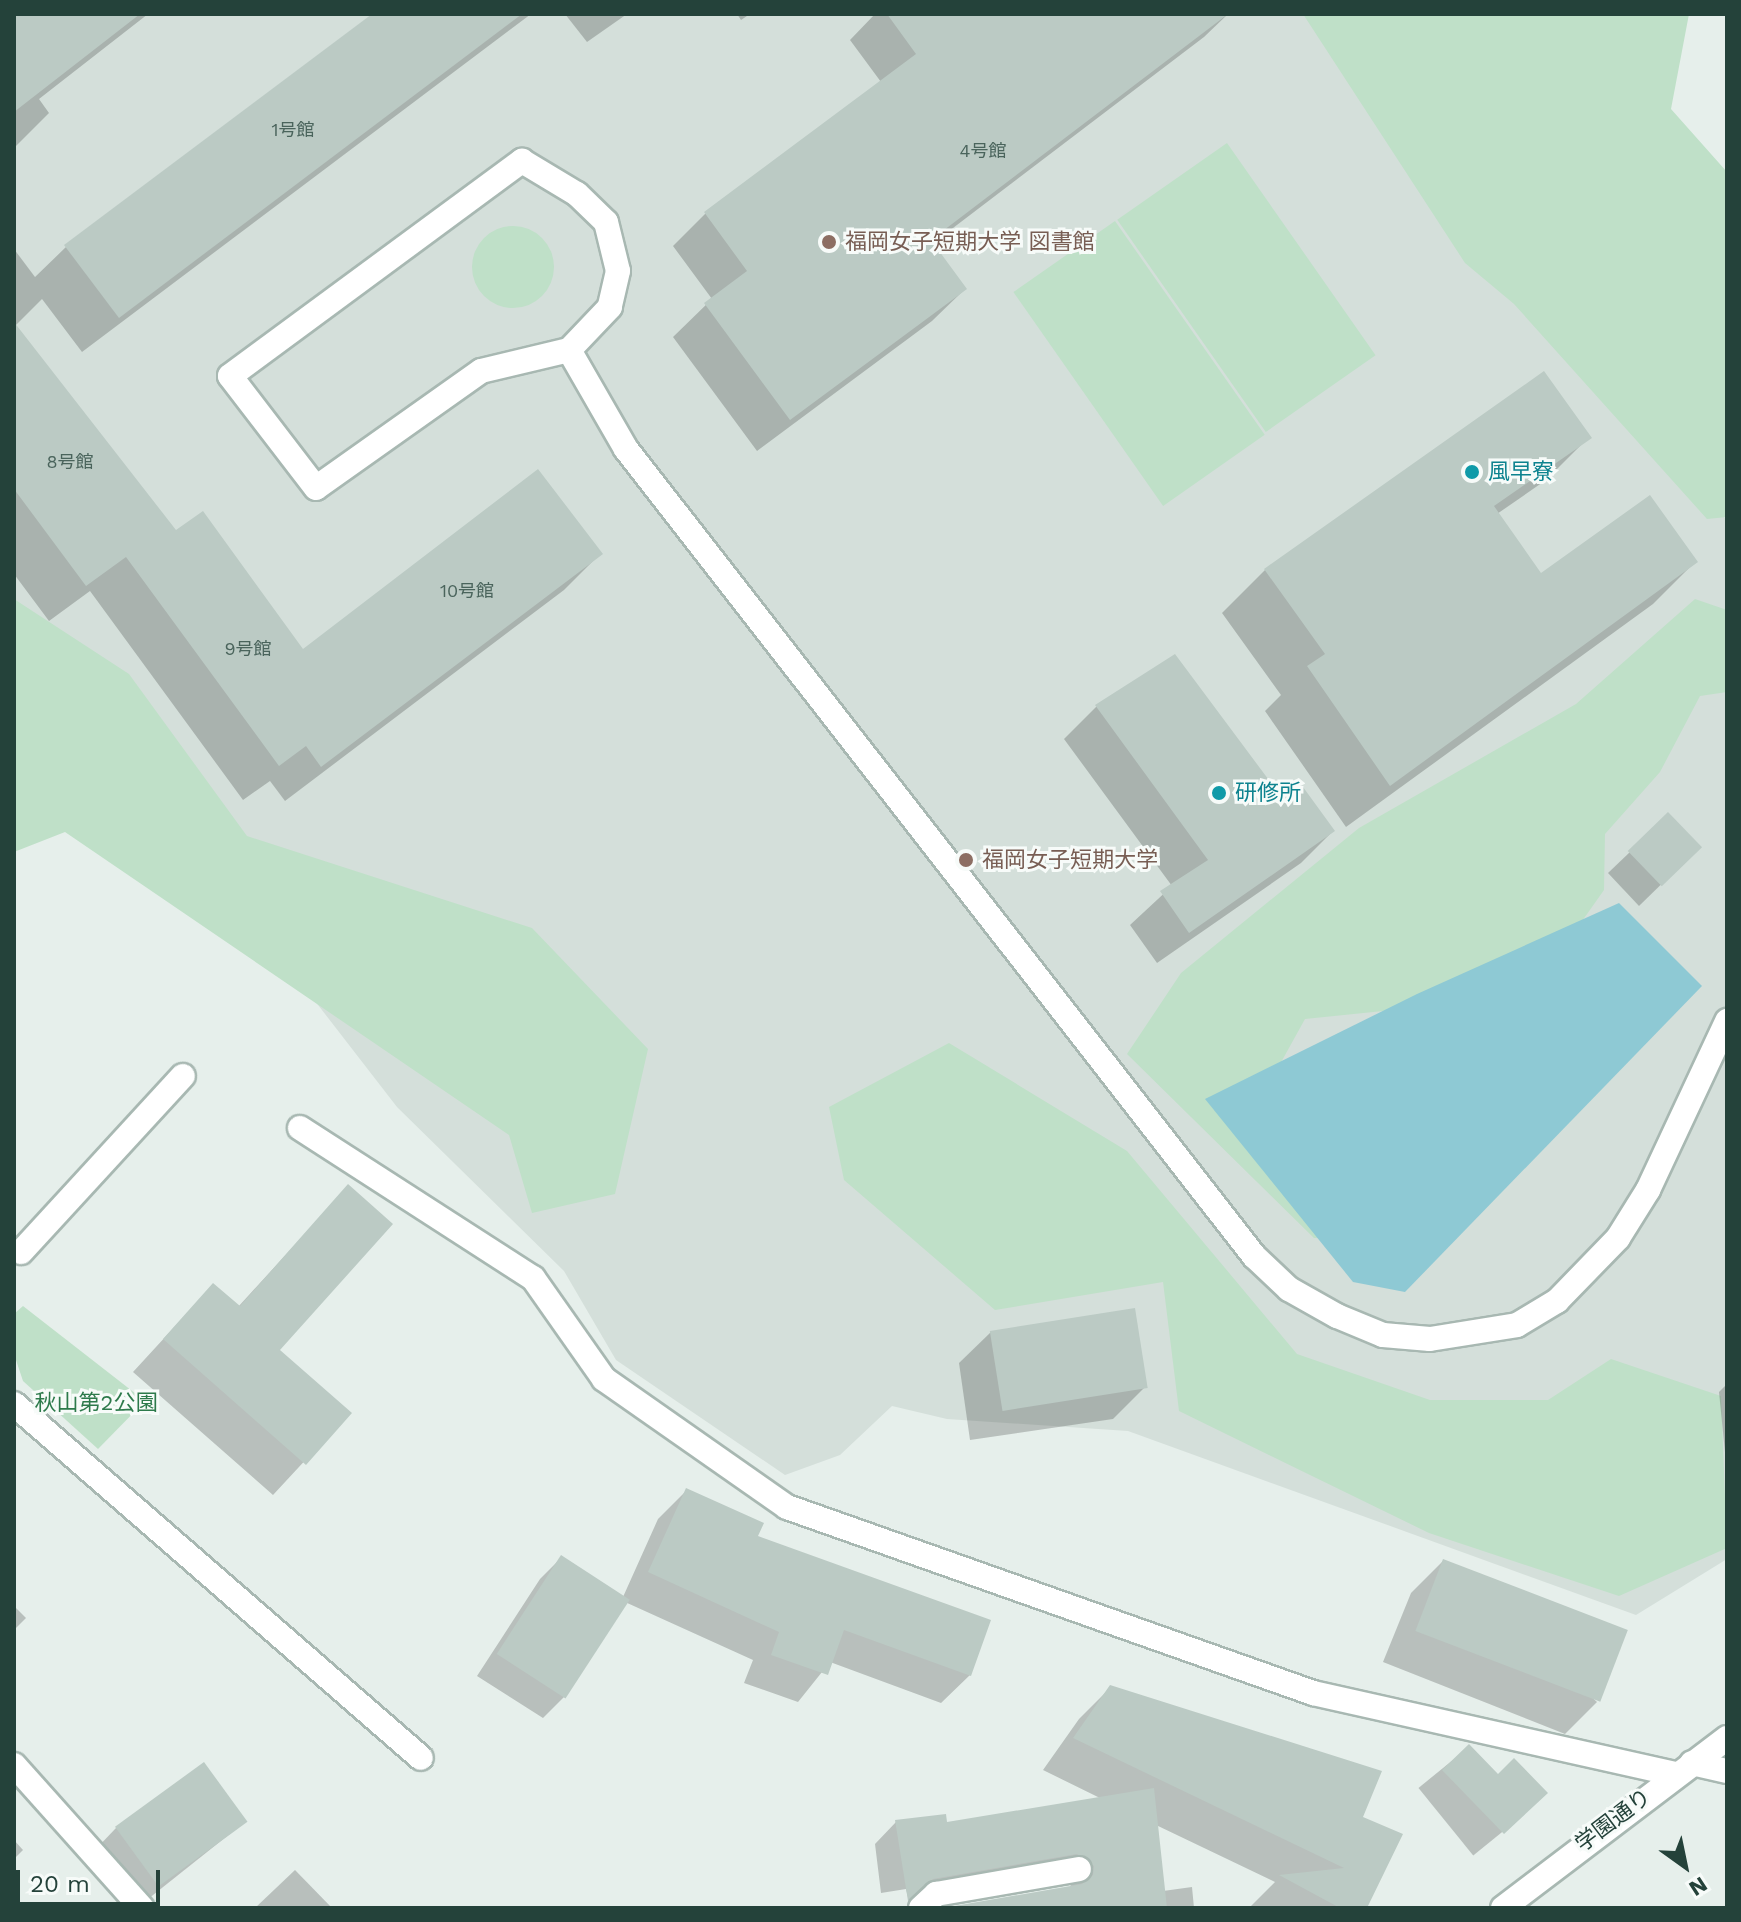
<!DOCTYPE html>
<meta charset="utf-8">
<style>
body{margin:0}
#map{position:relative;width:1741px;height:1922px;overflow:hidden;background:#e6efeb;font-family:"Work Sans","Noto Sans JP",sans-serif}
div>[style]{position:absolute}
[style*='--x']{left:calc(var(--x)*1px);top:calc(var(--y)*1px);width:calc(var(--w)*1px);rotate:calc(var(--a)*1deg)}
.built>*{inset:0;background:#d4dfda}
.green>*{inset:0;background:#bfe0c8;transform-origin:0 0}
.round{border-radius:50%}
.water>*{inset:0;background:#8ec9d4}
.shadow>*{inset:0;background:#0003;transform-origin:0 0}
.building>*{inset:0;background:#bbcac4;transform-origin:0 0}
.roads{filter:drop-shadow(2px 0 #a8b8b2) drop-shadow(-2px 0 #a8b8b2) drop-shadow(0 2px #a8b8b2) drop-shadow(0 -2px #a8b8b2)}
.service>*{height:24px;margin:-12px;padding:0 12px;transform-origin:12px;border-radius:12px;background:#fff}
.minor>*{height:24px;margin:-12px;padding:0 12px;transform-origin:12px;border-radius:12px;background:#fff}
.dots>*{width:22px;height:22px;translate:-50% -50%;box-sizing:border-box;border:4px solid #f7fbf9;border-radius:50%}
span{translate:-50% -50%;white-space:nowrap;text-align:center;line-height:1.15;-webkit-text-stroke:6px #f7fbf9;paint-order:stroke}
.number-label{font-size:18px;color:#4a645c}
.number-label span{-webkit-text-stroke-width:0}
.education-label{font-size:22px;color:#785e54}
.left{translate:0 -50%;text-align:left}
.culture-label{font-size:22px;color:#0d838f}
.park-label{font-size:22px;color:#2d7a4b}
.street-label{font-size:22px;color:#24423a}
.frame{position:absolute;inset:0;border:16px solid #24423a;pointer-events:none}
.north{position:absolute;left:1645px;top:1826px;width:80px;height:80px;-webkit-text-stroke:6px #f7fbf9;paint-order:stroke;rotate:147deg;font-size:22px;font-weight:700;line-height:32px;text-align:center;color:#24423a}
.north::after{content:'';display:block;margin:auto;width:28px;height:36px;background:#24423a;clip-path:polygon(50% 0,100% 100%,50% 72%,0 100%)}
.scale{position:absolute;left:16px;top:1870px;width:144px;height:36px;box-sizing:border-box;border:4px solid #24423a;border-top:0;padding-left:10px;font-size:24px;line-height:28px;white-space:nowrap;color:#24423a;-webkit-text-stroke:6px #f7fbf9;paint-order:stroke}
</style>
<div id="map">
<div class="built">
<i style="clip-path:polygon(14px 14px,1370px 14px,1727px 521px,1727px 1559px,1636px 1615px,1128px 1431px,947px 1419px,892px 1406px,840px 1455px,785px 1475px,616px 1360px,564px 1271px,397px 1107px,14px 612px)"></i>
</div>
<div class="green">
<i style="clip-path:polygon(1303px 14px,1689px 14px,1671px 109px,1727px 172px,1727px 517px,1707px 519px,1514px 304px,1465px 263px)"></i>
<i style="left:1227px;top:143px;width:259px;height:134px;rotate:55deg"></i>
<i style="left:1115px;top:221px;width:261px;height:124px;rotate:55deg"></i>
<i class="round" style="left:472px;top:226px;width:82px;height:82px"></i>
<i style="clip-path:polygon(14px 599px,129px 674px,247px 836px,532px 928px,648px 1049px,615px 1194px,532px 1213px,509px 1135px,65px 832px,14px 852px)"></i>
<i style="clip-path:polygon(1695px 599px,1727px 610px,1727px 692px,1700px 696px,1660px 772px,1605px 834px,1604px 890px,1563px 948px,1461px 1003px,1305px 1019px,1258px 1104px,1417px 1240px,1314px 1238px,1127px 1054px,1181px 973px,1359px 828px,1576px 704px)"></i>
<i style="clip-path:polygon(949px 1043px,1127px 1151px,1297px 1354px,1430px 1400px,1548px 1400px,1611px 1359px,1721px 1396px,1727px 1548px,1619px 1596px,1429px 1533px,1179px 1411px,1163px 1282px,995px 1310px,844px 1180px,829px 1107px)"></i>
<i style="clip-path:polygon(23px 1306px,145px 1401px,98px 1449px,23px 1381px,14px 1354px,14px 1314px)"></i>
</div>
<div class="water">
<i style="clip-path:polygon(1619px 903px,1702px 986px,1405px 1292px,1353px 1282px,1205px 1099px,1417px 994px)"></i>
</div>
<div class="shadow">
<i style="clip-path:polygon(14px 14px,148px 14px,39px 99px,49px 113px,14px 148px)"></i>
<i style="clip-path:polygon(375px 14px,531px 14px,82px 352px,42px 299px,15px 326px,176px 533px,303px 652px,600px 554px,564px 590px,285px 801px,270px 781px,243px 800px,90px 591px,49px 621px,14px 574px,14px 249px,35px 277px,66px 247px)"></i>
<i style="clip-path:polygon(565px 14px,627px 14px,587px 42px)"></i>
<i style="clip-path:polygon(737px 14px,750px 14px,741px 20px)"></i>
<i style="clip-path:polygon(875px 14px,1228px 14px,1204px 37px,932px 244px,965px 289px,932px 321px,757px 451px,673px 337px,712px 299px,673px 246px,705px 214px,881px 82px,850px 40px)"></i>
<i style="clip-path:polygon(1589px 437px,1546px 480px,1497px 514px,1541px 576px,1696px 561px,1653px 604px,1346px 827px,1265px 711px,1281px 695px,1222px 613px,1265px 570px)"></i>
<i style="clip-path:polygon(1174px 656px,1282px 802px,1333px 831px,1301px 863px,1157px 963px,1130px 925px,1172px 886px,1064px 739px,1096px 707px)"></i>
<i style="clip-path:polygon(1630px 852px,1678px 868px,1639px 906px,1608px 873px)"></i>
<i style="clip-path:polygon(348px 1187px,277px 1350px,349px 1413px,273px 1495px,133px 1372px,213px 1285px,238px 1307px)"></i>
<i style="clip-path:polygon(991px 1332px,1145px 1387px,1113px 1419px,970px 1440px,959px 1363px)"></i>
<i style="clip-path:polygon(1727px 1384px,1727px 1472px,1719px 1392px)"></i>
<i style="clip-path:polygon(686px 1491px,755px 1537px,970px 1675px,941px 1703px,830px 1662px,798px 1702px,744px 1683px,753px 1660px,625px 1602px,564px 1697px,543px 1718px,477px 1676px,540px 1579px,561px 1558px,623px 1597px,658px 1519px)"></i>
<i style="clip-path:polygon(1443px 1561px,1597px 1702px,1565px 1734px,1383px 1662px,1411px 1593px)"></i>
<i style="clip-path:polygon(14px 1606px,26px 1618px,14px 1630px)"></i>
<i style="clip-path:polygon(1111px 1687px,1360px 1818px,1364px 1908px,1249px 1908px,1275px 1882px,1156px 1825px,1163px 1891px,1192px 1887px,1194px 1908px,955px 1908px,1073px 1887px,1054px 1875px,909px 1901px,906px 1889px,881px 1893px,875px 1844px,896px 1822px,946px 1824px,1102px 1799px,1043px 1770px,1079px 1719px)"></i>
<i style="left:1469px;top:1747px;width:87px;height:65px;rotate:51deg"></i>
<i style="clip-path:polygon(246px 1821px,138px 1907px,95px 1850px,116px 1828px)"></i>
<i style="clip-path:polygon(14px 1840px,23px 1850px,14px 1859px)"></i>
<i style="clip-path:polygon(295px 1870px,332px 1908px,255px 1908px)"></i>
</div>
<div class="building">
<i style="clip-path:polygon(14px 14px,140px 14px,14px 112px)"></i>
<i style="clip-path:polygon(372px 14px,522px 14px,119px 318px,64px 245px)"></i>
<i style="clip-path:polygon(887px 14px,1228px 14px,931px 240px,967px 289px,790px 420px,704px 303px,747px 271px,704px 212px,916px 54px)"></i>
<i style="clip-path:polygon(14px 322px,176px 530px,203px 511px,303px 649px,538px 469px,603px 554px,321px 767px,306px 746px,279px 766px,126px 557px,86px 586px,14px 489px)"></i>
<i style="clip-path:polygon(1544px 371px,1592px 438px,1494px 506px,1541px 573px,1650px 495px,1698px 562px,1390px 786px,1307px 666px,1325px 654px,1264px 569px)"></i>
<i style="clip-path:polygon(1175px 654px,1283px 799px,1303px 787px,1335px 831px,1189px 933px,1160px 891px,1208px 860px,1095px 705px)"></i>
<i style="left:1668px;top:812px;width:49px;height:56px;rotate:46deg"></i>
<i style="clip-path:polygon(348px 1184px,393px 1224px,280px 1350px,352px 1413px,306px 1465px,163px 1339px,213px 1283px,240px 1306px)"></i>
<i style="left:1135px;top:1308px;width:81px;height:147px;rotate:81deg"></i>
<i style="clip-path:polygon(686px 1488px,764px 1523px,758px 1536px,991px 1620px,971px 1676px,844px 1630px,828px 1675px,771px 1655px,779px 1632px,648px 1572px)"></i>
<i style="left:561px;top:1555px;width:82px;height:118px;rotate:33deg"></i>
<i style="left:1443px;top:1559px;width:198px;height:77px;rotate:21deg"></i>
<i style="clip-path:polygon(1110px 1685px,1382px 1771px,1363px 1817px,1403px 1834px,1367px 1908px,1340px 1908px,1279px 1875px,1344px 1868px,1073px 1738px)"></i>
<i style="clip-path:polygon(1469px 1744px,1498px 1774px,1514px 1758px,1548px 1793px,1504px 1834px,1442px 1770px)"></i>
<i style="left:204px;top:1762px;width:74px;height:110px;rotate:54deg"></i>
<i style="clip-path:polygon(1154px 1788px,1167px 1908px,943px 1908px,1082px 1884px,1093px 1875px,1094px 1866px,1077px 1854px,933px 1879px,908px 1901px,895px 1820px,946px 1814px,947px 1822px)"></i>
</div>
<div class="roads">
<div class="service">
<i style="--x:522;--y:161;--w:64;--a:31"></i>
<i style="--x:577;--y:194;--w:40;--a:44"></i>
<i style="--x:606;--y:222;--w:50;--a:76.2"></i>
<i style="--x:618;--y:271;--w:37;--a:103"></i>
<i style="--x:610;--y:307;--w:59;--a:133.6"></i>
<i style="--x:569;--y:350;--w:90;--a:166.6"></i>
<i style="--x:481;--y:371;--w:202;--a:144.7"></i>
<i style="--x:316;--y:488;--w:141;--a:-127.5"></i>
<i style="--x:230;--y:376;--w:363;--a:-36.4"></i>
</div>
<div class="minor">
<i style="--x:569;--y:350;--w:114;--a:60.1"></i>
<i style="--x:626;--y:449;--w:1023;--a:52.11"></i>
<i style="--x:1254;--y:1256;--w:48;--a:43.3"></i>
<i style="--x:1289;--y:1289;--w:55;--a:29.4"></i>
<i style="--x:1337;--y:1316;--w:50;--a:22.4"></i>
<i style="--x:1383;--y:1335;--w:47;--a:4.9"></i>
<i style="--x:1430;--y:1339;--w:88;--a:-9.1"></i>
<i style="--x:1517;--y:1325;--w:47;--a:-31"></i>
<i style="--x:1557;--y:1301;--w:88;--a:-45.9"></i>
<i style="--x:1618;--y:1238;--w:57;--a:-58"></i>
<i style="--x:1648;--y:1190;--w:187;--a:-64.9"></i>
<i style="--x:300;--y:1128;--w:277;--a:32.8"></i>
<i style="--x:533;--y:1278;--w:123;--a:54.9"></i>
<i style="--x:604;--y:1379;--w:223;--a:35"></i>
<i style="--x:787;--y:1507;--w:558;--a:19.47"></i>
<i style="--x:1313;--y:1693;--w:370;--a:12.6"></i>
<i style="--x:21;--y:1252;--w:239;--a:-47.4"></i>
<i style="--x:14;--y:1404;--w:539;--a:41.02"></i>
<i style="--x:1692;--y:1763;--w:36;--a:13"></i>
<i style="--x:14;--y:1765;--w:192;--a:48.2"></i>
<i style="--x:921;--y:1908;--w:21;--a:-43"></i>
<i style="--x:936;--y:1894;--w:145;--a:-9.9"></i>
<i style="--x:1503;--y:1908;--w:281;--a:-37.2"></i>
</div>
</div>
<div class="dots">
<i style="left:829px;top:242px;background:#8d6e63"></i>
<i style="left:1472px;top:472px;background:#0f9aa8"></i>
<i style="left:1219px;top:793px;background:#0f9aa8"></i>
<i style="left:966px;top:860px;background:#8d6e63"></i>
</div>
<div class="number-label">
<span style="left:293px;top:130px">1号館</span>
<span style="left:983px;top:151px">4号館</span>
<span style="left:70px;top:462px">8号館</span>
<span style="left:467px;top:591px">10号館</span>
<span style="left:248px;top:649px">9号館</span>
</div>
<div class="education-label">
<span class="left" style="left:845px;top:242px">福岡女子短期大学 図書館</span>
<span class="left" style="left:982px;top:860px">福岡女子短期大学</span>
</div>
<div class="culture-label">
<span class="left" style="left:1488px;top:472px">風早寮</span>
<span class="left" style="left:1235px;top:793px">研修所</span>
</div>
<div class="park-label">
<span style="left:96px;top:1403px">秋山第2公園</span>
</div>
<div class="street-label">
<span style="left:1613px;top:1820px;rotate:-37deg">学園通り</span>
</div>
<div class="frame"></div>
<div class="north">N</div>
<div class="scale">20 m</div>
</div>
